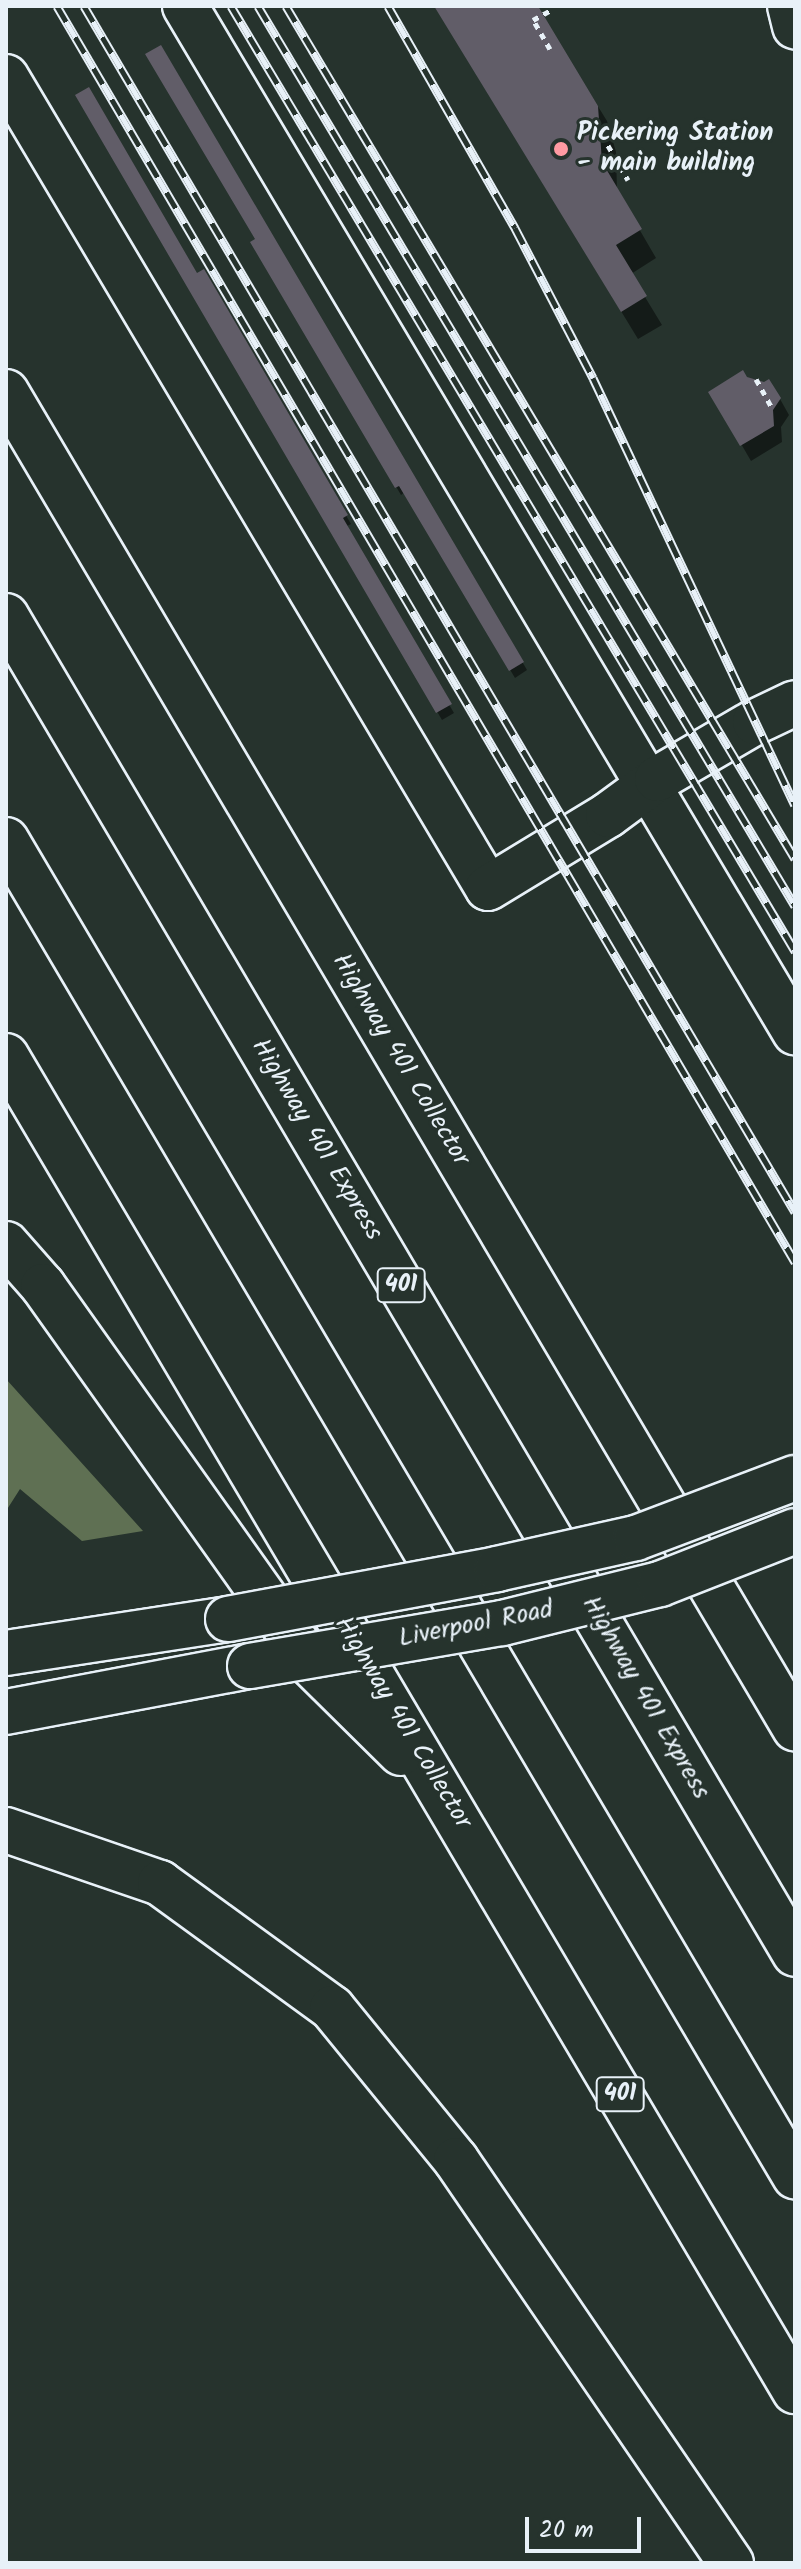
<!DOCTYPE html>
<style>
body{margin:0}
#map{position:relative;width:801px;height:2569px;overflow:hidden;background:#26332d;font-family:Kalam,sans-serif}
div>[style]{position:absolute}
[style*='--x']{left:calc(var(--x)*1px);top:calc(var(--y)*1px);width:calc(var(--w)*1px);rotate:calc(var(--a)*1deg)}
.green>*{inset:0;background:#5f7053}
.shadow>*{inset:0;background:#0007}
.building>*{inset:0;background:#615d68}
.path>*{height:5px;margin-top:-2.5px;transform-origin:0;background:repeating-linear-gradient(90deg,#e8f1f8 0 6px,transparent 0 12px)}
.roads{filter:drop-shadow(2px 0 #e8f1f8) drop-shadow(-2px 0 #e8f1f8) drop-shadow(0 2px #e8f1f8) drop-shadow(0 -2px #e8f1f8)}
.minor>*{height:44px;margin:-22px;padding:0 22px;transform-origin:22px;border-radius:22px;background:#26332d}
.major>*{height:44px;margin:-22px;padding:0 22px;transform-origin:22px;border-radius:22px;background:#26332d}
.highway>*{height:44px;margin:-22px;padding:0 22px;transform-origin:22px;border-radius:22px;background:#26332d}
.rail>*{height:9px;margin-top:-4.5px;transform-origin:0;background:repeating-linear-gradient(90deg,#26332d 0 18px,#e8f1f8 0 36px);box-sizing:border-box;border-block:2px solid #e8f1f8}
.bridges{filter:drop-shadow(2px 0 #e8f1f8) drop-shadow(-2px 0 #e8f1f8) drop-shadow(0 2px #e8f1f8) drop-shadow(0 -2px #e8f1f8)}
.major-bridge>*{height:44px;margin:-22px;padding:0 22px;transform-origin:22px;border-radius:22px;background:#26332d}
.dots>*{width:22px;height:22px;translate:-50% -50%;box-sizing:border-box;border:4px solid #26332d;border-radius:50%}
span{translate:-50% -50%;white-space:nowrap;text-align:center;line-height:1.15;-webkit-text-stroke:6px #26332d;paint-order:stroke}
.shield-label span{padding:2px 6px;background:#26332d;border:2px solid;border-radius:6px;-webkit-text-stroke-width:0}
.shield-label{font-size:24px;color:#e8f1f8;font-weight:700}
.poi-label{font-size:26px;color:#e8f1f8;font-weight:700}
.left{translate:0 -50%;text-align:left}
.street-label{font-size:26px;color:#e8f1f8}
.frame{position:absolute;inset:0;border:8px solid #e8f1f8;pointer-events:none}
.scale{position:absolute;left:525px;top:2517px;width:116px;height:36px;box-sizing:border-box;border:4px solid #e8f1f8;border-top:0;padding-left:10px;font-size:24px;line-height:28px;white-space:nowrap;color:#e8f1f8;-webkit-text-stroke:6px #26332d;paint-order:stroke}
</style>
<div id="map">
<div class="green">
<i style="clip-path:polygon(6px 1379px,143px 1531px,82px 1541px,20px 1489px,6px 1511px)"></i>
</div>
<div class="shadow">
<i style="clip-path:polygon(435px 6px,536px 6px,607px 121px,616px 152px,617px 191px,656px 258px,631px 274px,662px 325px,638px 339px)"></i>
<i style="clip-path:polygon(160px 48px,527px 670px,515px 678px,405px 492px,401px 495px,257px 251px,258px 240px)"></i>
<i style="clip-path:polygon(77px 96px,197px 276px,203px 272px,351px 524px,345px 527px,454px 713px,442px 720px)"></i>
<i style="clip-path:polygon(745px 378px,780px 399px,789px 415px,781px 427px,782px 442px,751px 461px,711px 392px)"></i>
</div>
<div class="building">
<i style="clip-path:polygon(434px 6px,538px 6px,598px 106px,602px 162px,642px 229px,616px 245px,647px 296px,621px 312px)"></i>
<i style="clip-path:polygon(161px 45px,524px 662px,509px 671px,399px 486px,395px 488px,250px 242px,255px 239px,145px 54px)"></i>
<i style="clip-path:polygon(89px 87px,197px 273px,204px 269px,348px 515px,343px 518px,452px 704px,436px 713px,75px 95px)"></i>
<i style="clip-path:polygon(743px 370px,747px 377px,764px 382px,769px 379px,781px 398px,773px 410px,774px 426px,740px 446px,708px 392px)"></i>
</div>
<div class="path">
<i style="--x:550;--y:49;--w:34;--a:-120"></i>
<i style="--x:533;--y:20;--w:23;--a:-29"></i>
<i style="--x:602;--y:135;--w:52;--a:60"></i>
<i style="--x:756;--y:379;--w:35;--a:61"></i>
</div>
<div class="roads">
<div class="minor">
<i style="--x:185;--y:6;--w:1194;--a:59.27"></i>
<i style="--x:790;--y:6;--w:21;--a:76"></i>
<i style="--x:6;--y:77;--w:943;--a:59.28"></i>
<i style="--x:488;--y:888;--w:140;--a:-31.3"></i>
<i style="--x:608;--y:815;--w:61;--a:-36.3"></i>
<i style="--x:657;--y:779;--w:113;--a:-30.2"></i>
<i style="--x:755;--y:722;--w:44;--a:-25.4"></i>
</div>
<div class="major">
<i style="--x:6;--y:1653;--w:225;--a:-8.7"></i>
<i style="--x:6;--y:1712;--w:248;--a:-10.7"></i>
</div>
<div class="highway">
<i style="--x:6;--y:392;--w:1552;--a:59.44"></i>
<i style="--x:6;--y:616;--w:1553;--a:59.47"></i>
<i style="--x:6;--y:840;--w:1552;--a:59.44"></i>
<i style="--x:6;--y:1056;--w:1551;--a:59.42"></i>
<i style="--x:6;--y:1244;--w:56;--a:48.6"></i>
<i style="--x:43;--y:1286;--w:465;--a:54.6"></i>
<i style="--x:312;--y:1665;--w:125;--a:44.7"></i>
<i style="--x:6;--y:1830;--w:163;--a:19"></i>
<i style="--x:160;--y:1883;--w:213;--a:36"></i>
<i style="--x:332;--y:2008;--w:196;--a:50.8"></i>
<i style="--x:456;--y:2160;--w:488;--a:55.7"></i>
</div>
</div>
<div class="rail">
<i style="--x:57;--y:6;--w:1457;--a:59.56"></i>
<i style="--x:84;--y:6;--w:1400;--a:59.48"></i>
<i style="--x:231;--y:6;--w:1101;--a:59.17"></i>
<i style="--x:258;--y:6;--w:1048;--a:59.18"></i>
<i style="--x:286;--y:6;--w:993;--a:59.17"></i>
<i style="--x:388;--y:6;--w:256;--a:60.2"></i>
<i style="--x:515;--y:228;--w:169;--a:62.5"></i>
<i style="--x:593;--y:378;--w:472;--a:64.7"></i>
</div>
<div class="bridges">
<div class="major-bridge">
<i style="--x:228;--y:1619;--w:274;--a:-10.5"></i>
<i style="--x:497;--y:1569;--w:142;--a:-12.6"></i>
<i style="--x:636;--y:1538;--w:170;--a:-20.7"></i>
<i style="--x:250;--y:1666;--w:256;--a:-9.7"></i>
<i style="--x:502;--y:1623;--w:163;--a:-13.9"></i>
<i style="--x:660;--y:1584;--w:145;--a:-21.4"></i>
</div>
</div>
<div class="dots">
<i style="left:561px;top:149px;background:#ff9aa2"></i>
</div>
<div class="shield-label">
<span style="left:401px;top:1285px">401</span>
<span style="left:620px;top:2094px">401</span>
</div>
<div class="poi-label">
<span class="left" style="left:577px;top:149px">Pickering Station<br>- main building</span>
</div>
<div class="street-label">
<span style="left:400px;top:1060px;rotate:59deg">Highway 401 Collector</span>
<span style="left:316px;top:1140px;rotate:59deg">Highway 401 Express</span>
<span style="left:476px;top:1625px;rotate:-11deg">Liverpool Road</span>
<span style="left:645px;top:1698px;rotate:60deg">Highway 401 Express</span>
<span style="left:402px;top:1723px;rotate:59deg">Highway 401 Collector</span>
</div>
<div class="frame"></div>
<div class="scale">20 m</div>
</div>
